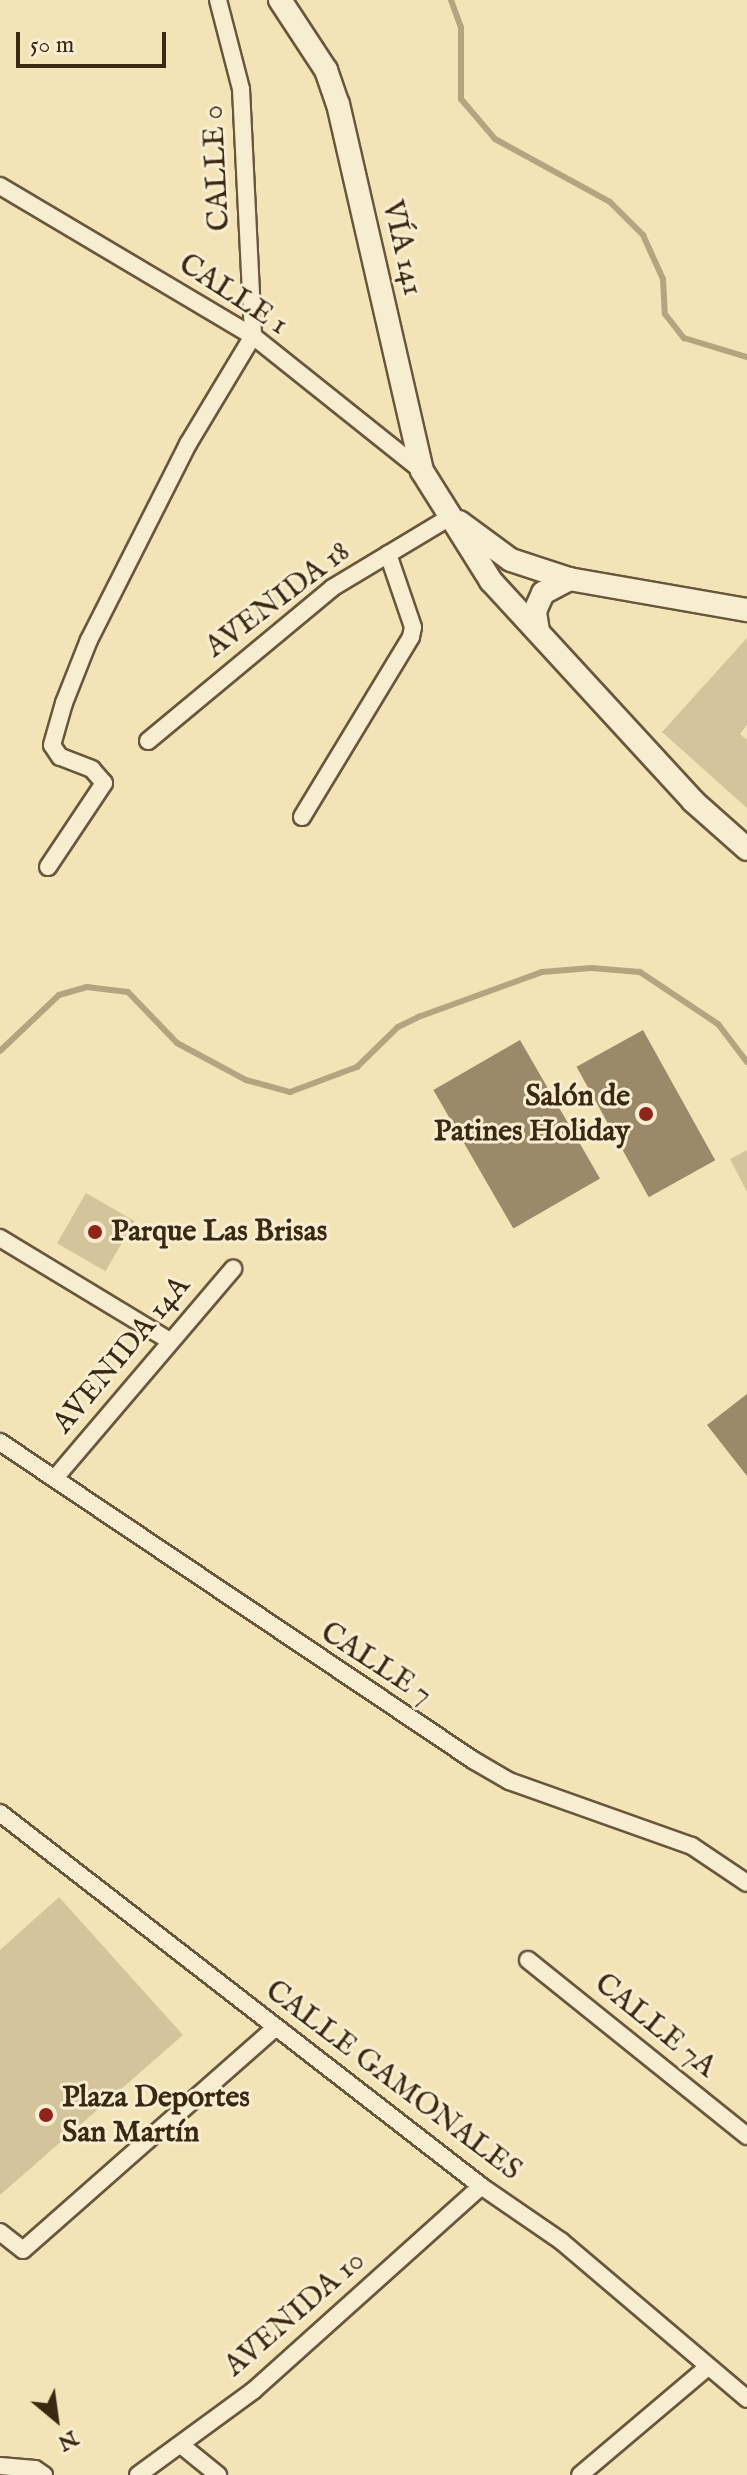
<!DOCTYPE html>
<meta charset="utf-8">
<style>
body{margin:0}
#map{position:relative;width:747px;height:2475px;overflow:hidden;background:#f3e4b8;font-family:"IM FELL English",serif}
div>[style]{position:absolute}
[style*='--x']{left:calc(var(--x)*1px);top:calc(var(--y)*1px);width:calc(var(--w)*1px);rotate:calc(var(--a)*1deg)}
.green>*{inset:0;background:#d4c49c;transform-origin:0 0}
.stream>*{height:6px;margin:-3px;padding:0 3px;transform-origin:3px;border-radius:3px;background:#b4a480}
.building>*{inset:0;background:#9b8a69;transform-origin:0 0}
.roads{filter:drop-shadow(2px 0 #69573c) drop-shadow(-2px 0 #69573c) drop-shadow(0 2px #69573c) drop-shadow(0 -2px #69573c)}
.street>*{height:16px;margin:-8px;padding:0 8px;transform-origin:8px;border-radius:8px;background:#f7edd1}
.secondary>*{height:22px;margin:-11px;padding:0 11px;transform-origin:11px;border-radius:11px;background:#f7edd1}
.dots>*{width:22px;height:22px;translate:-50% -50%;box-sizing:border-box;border:4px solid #f7edd1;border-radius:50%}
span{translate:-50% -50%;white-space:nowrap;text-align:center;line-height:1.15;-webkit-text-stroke:6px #f7edd1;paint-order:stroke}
.street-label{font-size:30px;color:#3b2813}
.poi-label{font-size:30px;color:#3b2813;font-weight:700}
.right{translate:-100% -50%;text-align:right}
.left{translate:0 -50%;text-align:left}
.north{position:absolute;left:16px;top:2379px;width:80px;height:80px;-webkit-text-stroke:6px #f7edd1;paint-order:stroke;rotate:151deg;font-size:22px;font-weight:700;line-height:32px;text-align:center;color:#3b2813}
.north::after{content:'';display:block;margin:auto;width:28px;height:36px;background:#3b2813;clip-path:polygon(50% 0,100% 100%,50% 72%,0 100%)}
.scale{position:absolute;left:16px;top:32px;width:150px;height:36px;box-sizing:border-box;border:4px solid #3b2813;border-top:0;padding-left:10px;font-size:24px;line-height:28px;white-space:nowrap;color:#3b2813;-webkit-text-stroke:6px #f7edd1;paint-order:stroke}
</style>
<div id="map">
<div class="green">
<i style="clip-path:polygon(747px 638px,747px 725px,740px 734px,747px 740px,747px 808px,662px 732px)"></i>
<i style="clip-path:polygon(747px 1150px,747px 1192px,730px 1159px)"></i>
<i style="left:86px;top:1193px;width:56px;height:58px;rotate:30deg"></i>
<i style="clip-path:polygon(59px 1897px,183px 2035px,0 2195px,0 1950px)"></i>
</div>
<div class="stream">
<i style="--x:451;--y:0;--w:29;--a:70"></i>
<i style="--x:461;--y:27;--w:72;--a:90"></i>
<i style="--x:461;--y:99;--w:52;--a:49.6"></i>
<i style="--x:495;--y:139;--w:131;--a:28.7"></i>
<i style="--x:610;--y:202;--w:47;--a:45"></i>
<i style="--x:643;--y:235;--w:48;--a:65.6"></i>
<i style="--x:663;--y:279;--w:35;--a:87"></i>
<i style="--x:665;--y:314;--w:31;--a:52"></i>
<i style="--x:684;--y:338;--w:66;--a:16.8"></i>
<i style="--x:0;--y:1051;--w:81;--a:-43.5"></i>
<i style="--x:59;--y:995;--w:29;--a:-16"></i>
<i style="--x:87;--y:987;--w:41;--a:7"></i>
<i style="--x:128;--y:992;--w:71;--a:46.1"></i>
<i style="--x:177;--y:1043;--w:78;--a:28.2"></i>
<i style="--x:246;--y:1080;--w:46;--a:15.3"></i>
<i style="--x:290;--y:1092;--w:72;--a:-20.5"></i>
<i style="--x:357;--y:1067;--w:57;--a:-44.3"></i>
<i style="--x:398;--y:1027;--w:25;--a:-26"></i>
<i style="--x:421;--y:1016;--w:129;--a:-20"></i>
<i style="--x:542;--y:972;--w:49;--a:-4.7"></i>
<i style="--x:591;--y:968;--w:49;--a:4.7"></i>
<i style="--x:640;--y:972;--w:94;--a:33.7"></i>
<i style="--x:718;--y:1024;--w:48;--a:52.7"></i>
</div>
<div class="building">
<i style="left:643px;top:1030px;width:149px;height:76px;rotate:61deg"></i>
<i style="left:520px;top:1040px;width:160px;height:100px;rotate:60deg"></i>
<i style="clip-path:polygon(747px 1394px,747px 1476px,707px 1425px)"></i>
</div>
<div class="roads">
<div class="street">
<i style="--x:218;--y:0;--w:92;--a:75.5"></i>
<i style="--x:241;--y:89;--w:247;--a:87.2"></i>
<i style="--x:0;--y:186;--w:294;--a:30.7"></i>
<i style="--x:253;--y:336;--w:216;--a:38.6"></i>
<i style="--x:148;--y:741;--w:239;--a:-39.7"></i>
<i style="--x:332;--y:588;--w:140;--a:-31"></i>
<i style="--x:302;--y:817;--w:210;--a:-58.8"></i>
<i style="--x:411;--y:637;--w:10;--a:-79"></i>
<i style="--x:413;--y:627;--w:77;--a:-108.9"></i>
<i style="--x:48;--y:867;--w:101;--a:-56.3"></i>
<i style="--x:104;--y:783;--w:18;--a:-131"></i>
<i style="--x:92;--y:769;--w:34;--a:-159"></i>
<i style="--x:60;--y:757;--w:14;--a:-124"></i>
<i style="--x:52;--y:745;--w:44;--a:-74.1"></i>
<i style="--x:64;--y:703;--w:68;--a:-68.4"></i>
<i style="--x:89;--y:640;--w:220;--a:-63.2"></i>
<i style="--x:188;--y:444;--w:126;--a:-59"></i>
<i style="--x:0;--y:1238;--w:199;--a:31.2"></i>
<i style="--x:0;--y:1442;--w:570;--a:33.91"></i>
<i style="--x:473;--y:1760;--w:42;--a:30.3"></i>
<i style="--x:509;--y:1781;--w:194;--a:19.6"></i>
<i style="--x:692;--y:1846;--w:66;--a:33.9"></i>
<i style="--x:55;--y:1478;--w:275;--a:-49.6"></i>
<i style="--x:0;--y:1813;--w:609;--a:37.79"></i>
<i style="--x:481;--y:2186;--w:97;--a:34.5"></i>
<i style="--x:561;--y:2241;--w:244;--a:40.3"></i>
<i style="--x:528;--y:1960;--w:281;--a:38.8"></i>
<i style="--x:0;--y:2232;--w:29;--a:38"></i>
<i style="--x:23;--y:2250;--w:337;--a:-41.4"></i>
<i style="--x:181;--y:2445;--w:48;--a:39"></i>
<i style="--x:0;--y:2466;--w:35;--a:5"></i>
<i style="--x:35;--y:2469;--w:11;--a:34"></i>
<i style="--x:138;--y:2475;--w:144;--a:-36.2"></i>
<i style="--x:254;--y:2390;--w:305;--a:-41.9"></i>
<i style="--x:580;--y:2475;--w:167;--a:-40.2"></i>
</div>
<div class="secondary">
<i style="--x:280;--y:0;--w:84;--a:56.7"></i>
<i style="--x:326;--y:70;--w:36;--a:71"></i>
<i style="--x:338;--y:104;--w:376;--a:77.1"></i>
<i style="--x:422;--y:471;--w:130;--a:57.9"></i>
<i style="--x:491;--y:581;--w:299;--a:47.4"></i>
<i style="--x:693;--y:801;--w:72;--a:41.6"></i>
<i style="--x:459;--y:522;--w:64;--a:36.2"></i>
<i style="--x:511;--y:560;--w:61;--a:18.1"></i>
<i style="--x:569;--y:579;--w:181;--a:9.9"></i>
<i style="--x:538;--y:631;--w:20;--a:-99"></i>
<i style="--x:535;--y:611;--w:20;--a:-66"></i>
<i style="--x:543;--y:593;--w:30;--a:-28"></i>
</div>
</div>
<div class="dots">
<i style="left:646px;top:1114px;background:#8f2418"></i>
<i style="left:95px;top:1232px;background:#8f2418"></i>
<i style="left:46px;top:2115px;background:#8f2418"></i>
</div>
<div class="street-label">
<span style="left:217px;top:168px;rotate:-93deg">CALLE 0</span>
<span style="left:402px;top:248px;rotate:77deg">VÍA 141</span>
<span style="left:233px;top:295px;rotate:33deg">CALLE 1</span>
<span style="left:278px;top:600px;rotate:-37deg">AVENIDA 18</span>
<span style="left:122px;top:1355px;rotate:-50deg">AVENIDA 14A</span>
<span style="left:376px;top:1664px;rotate:33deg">CALLE 7</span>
<span style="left:655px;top:2026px;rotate:39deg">CALLE 7A</span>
<span style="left:393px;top:2081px;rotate:37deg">CALLE GAMONALES</span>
<span style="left:295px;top:2314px;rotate:-41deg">AVENIDA 10</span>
</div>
<div class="poi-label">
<span class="right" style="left:630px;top:1114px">Salón de<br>Patines Holiday</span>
<span class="left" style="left:111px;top:1232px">Parque Las Brisas</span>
<span class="left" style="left:62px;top:2115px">Plaza Deportes<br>San Martín</span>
</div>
<div class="north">N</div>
<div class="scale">50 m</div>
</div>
